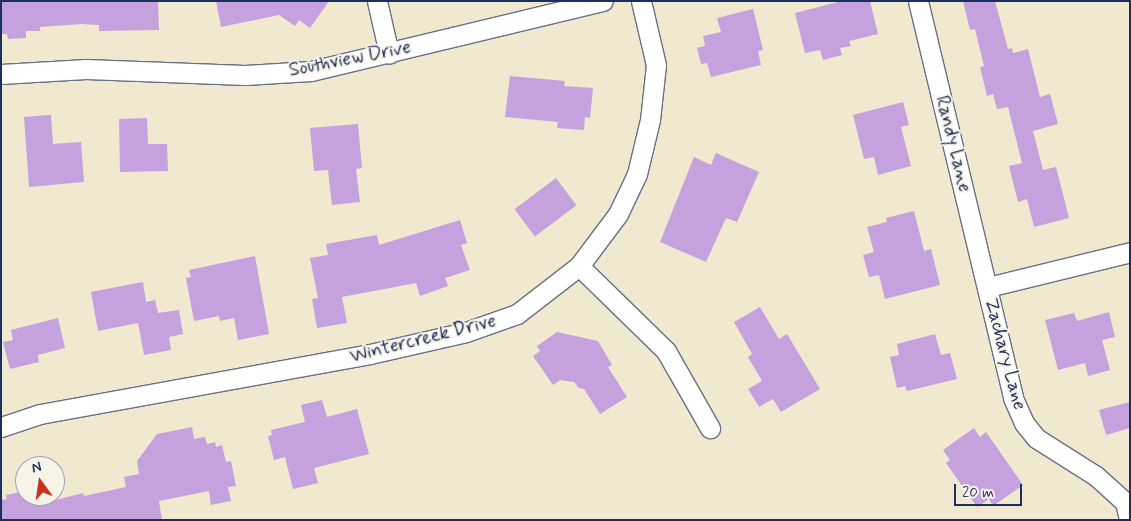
<!DOCTYPE html>
<style>
body{margin:0}
#map{position:relative;width:1131px;height:521px;overflow:hidden;background:#f0e8cf;font-family:Mynerve,sans-serif}
div>[style]{position:absolute}
[style*='--x']{left:calc(var(--x)*1px);top:calc(var(--y)*1px);width:calc(var(--w)*1px);rotate:calc(var(--a)*1deg)}
.building>*{inset:0;background:#c5a1dd;transform-origin:0 0}
.roads{filter:drop-shadow(1px 0 #667086) drop-shadow(-1px 0 #667086) drop-shadow(0 1px #667086) drop-shadow(0 -1px #667086)}
.minor>*{height:19px;margin:-9.5px;padding:0 9.5px;transform-origin:9.5px;border-radius:9.5px;background:#fff}
span{translate:-50% -50%;white-space:nowrap;text-align:center;line-height:1.15;-webkit-text-stroke:4px #f7f3e8;paint-order:stroke}
.street-label{font-size:19px;color:#1b2f5e}
.frame{position:absolute;inset:0;border:2px solid #1b2f5e;pointer-events:none}
.north{position:absolute;left:15px;top:456px;width:50px;height:50px;box-sizing:border-box;background:#f7f3e8;border:1px solid #9fa5b1;border-radius:50%;rotate:346deg;font-size:14px;font-weight:700;line-height:20px;text-align:center;color:#1b2f5e}
.north::after{content:'';display:block;margin:auto;width:18px;height:22px;background:#c8321e;clip-path:polygon(50% 0,100% 100%,50% 72%,0 100%)}
.scale{position:absolute;left:954px;top:484px;width:68px;height:22px;box-sizing:border-box;border:2px solid #1b2f5e;border-top:0;padding-left:6px;font-size:15px;line-height:18px;white-space:nowrap;color:#1b2f5e;-webkit-text-stroke:4px #f7f3e8;paint-order:stroke}
</style>
<div id="map">
<div class="building">
<i style="clip-path:polygon(1px 1px,158px 1px,159px 30px,99px 31px,99px 25px,81px 24px,40px 27px,40px 31px,26px 31px,26px 38px,8px 39px,7px 34px,1px 34px)"></i>
<i style="clip-path:polygon(216px 1px,329px 1px,310px 28px,299px 20px,295px 26px,279px 15px,221px 27px)"></i>
<i style="clip-path:polygon(842px 1px,870px 1px,878px 34px,849px 41px,851px 46px,840px 48px,842px 55px,823px 60px,820px 50px,805px 53px,795px 13px)"></i>
<i style="clip-path:polygon(963px 1px,995px 1px,1008px 49px,1012px 48px,1013px 53px,1028px 49px,1040px 97px,1050px 94px,1058px 124px,1033px 131px,1043px 170px,1056px 167px,1069px 218px,1034px 227px,1027px 199px,1018px 202px,1009px 166px,1022px 163px,1008px 107px,997px 109px,993px 94px,987px 96px,980px 67px,984px 66px,975px 29px,970px 30px)"></i>
<i style="clip-path:polygon(753px 9px,763px 50px,758px 51px,761px 65px,711px 77px,707px 63px,701px 64px,697px 48px,705px 46px,703px 36px,721px 32px,717px 18px)"></i>
<i style="clip-path:polygon(510px 76px,565px 81px,564px 86px,593px 88px,590px 118px,585px 117px,584px 130px,557px 128px,558px 122px,505px 117px)"></i>
<i style="clip-path:polygon(903px 102px,909px 125px,901px 127px,911px 166px,878px 175px,874px 157px,864px 159px,853px 115px)"></i>
<i style="clip-path:polygon(51px 115px,53px 144px,81px 142px,84px 182px,29px 187px,24px 117px)"></i>
<i style="clip-path:polygon(147px 118px,148px 144px,167px 144px,168px 171px,120px 172px,119px 119px)"></i>
<i style="clip-path:polygon(358px 124px,362px 168px,356px 169px,360px 202px,332px 205px,328px 170px,314px 171px,310px 128px)"></i>
<i style="clip-path:polygon(716px 153px,759px 172px,737px 222px,726px 218px,706px 262px,660px 242px,694px 157px,711px 165px)"></i>
<i style="left:556px;top:178px;width:34px;height:52px;rotate:53deg"></i>
<i style="clip-path:polygon(914px 211px,924px 251px,931px 249px,940px 285px,885px 299px,879px 275px,869px 277px,863px 255px,874px 252px,867px 227px,887px 222px,886px 218px)"></i>
<i style="clip-path:polygon(460px 220px,467px 243px,461px 245px,470px 270px,445px 278px,448px 286px,420px 296px,416px 283px,342px 297px,347px 323px,317px 328px,312px 299px,318px 298px,310px 258px,328px 255px,326px 244px,377px 235px,379px 245px)"></i>
<i style="clip-path:polygon(255px 256px,269px 334px,238px 340px,234px 318px,220px 321px,219px 316px,194px 321px,186px 278px,191px 277px,189px 270px)"></i>
<i style="clip-path:polygon(143px 282px,146px 302px,155px 300px,158px 313px,179px 310px,183px 334px,169px 337px,171px 350px,144px 355px,138px 323px,98px 331px,91px 292px)"></i>
<i style="clip-path:polygon(760px 307px,779px 339px,787px 334px,820px 389px,781px 412px,773px 399px,759px 407px,748px 389px,762px 381px,748px 357px,752px 354px,734px 322px)"></i>
<i style="clip-path:polygon(1109px 312px,1115px 337px,1102px 340px,1110px 370px,1088px 376px,1085px 363px,1058px 370px,1045px 320px,1074px 313px,1077px 321px)"></i>
<i style="clip-path:polygon(58px 318px,65px 348px,38px 355px,39px 362px,10px 369px,3px 342px,13px 340px,11px 330px)"></i>
<i style="clip-path:polygon(557px 332px,598px 341px,612px 365px,608px 367px,627px 397px,600px 414px,584px 389px,579px 388px,574px 382px,560px 380px,553px 385px,533px 356px,540px 351px,537px 346px)"></i>
<i style="clip-path:polygon(935px 334px,941px 355px,950px 353px,957px 379px,907px 391px,905px 386px,897px 388px,890px 357px,899px 355px,897px 344px)"></i>
<i style="clip-path:polygon(322px 400px,327px 417px,357px 409px,369px 454px,314px 468px,318px 483px,293px 489px,285px 457px,274px 460px,268px 436px,272px 435px,271px 430px,305px 422px,301px 405px)"></i>
<i style="clip-path:polygon(1130px 402px,1130px 428px,1106px 435px,1099px 410px)"></i>
<i style="clip-path:polygon(192px 427px,194px 439px,205px 437px,207px 444px,215px 442px,216px 447px,222px 445px,226px 462px,231px 461px,236px 486px,228px 487px,231px 501px,211px 505px,209px 491px,159px 501px,162px 520px,1px 520px,1px 500px,7px 499px,6px 495px,25px 491px,25px 496px,38px 496px,40px 504px,83px 493px,84px 496px,126px 487px,124px 477px,139px 474px,137px 461px,157px 434px)"></i>
<i style="clip-path:polygon(974px 428px,980px 437px,986px 432px,1023px 485px,993px 506px,989px 499px,977px 507px,946px 463px,950px 460px,943px 450px)"></i>
</div>
<div class="roads">
<div class="minor">
<i style="--x:377;--y:1;--w:54;--a:77.2"></i>
<i style="--x:918;--y:1;--w:408;--a:76.5"></i>
<i style="--x:1013;--y:398;--w:27;--a:66"></i>
<i style="--x:1024;--y:423;--w:19;--a:51"></i>
<i style="--x:1036;--y:438;--w:71;--a:32.3"></i>
<i style="--x:1096;--y:476;--w:39;--a:42"></i>
<i style="--x:1125;--y:502;--w:18;--a:77"></i>
<i style="--x:1;--y:74;--w:85;--a:-3.4"></i>
<i style="--x:86;--y:69;--w:159;--a:2.2"></i>
<i style="--x:245;--y:75;--w:66;--a:-3.5"></i>
<i style="--x:311;--y:71;--w:300;--a:-13.5"></i>
<i style="--x:579;--y:266;--w:122;--a:44.3"></i>
<i style="--x:666;--y:351;--w:89;--a:60.3"></i>
<i style="--x:988;--y:287;--w:146;--a:-13.8"></i>
<i style="--x:1;--y:427;--w:41;--a:-18.4"></i>
<i style="--x:40;--y:414;--w:335;--a:-10.3"></i>
<i style="--x:370;--y:354;--w:98;--a:-12.9"></i>
<i style="--x:466;--y:332;--w:54;--a:-19.4"></i>
<i style="--x:517;--y:314;--w:78;--a:-37.7"></i>
<i style="--x:579;--y:266;--w:65;--a:-53.1"></i>
<i style="--x:618;--y:214;--w:44;--a:-64.6"></i>
<i style="--x:637;--y:174;--w:56;--a:-76.5"></i>
<i style="--x:650;--y:120;--w:55;--a:-83.8"></i>
<i style="--x:656;--y:65;--w:66;--a:-103.2"></i>
</div>
</div>
<div class="street-label">
<span style="left:350px;top:59px;rotate:-11deg">Southview Drive</span>
<span style="left:953px;top:144px;rotate:76deg">Randy Lane</span>
<span style="left:423px;top:339px;rotate:-14deg">Wintercreek Drive</span>
<span style="left:1005px;top:354px;rotate:75deg">Zachary Lane</span>
</div>
<div class="frame"></div>
<div class="north">N</div>
<div class="scale">20 m</div>
</div>
